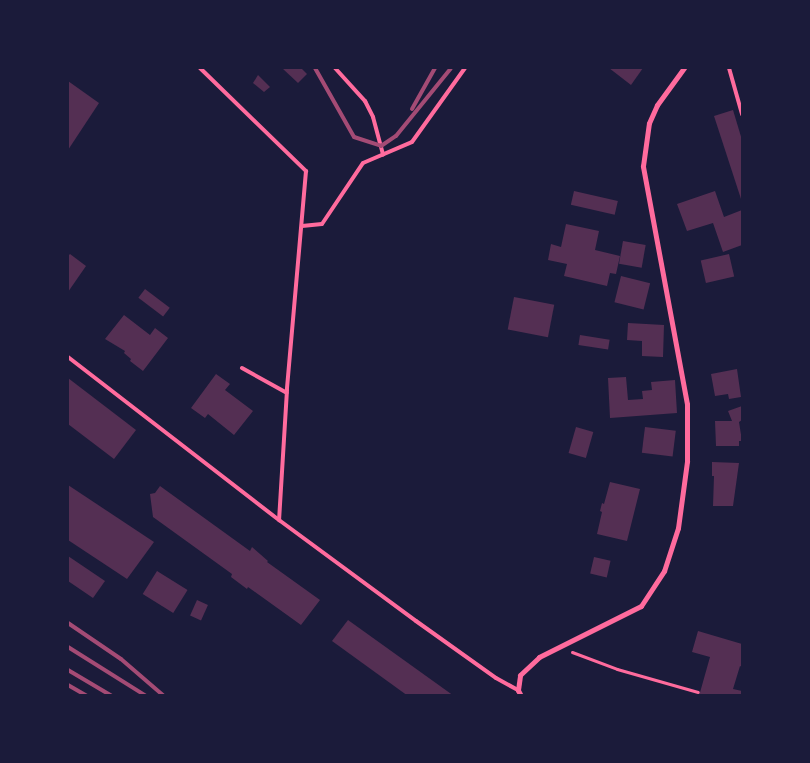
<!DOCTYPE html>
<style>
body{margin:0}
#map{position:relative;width:810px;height:763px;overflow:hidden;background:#1b1b3a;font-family:"PT Sans Narrow",sans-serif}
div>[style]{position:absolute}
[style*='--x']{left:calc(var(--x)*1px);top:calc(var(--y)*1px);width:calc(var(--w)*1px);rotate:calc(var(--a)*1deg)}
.building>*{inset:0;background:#542f53;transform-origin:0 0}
.path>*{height:3px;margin:-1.5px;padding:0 1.5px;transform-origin:1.5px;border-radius:1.5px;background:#ff6b9d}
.service>*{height:4px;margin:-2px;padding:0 2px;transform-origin:2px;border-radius:2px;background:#ff6b9d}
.minor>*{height:5px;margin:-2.5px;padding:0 2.5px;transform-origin:2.5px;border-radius:2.5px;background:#ff6b9d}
.rail>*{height:4px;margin:-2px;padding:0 2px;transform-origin:2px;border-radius:2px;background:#a44b75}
span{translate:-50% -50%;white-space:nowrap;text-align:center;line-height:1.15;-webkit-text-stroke:4.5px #1b1b3a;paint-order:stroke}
.frame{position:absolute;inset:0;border:69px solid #1b1b3a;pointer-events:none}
</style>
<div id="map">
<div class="building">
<i style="clip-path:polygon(282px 68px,301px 68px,307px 74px,298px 83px)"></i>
<i style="clip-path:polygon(609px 68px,643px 68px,631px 85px)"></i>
<i style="clip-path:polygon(258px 75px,270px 87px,264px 92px,253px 83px)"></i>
<i style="clip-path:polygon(68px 81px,99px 103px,68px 150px)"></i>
<i style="clip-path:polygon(733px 110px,742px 140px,742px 202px,714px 116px)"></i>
<i style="left:574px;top:191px;width:45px;height:14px;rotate:13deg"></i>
<i style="clip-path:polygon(715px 191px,724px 217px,742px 210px,742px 245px,723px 252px,713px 223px,687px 231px,677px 204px)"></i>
<i style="clip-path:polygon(566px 224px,599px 231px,595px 250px,620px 256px,616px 274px,610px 273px,607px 286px,564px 276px,567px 264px,548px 260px,551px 244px,561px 247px)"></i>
<i style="left:623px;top:241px;width:23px;height:23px;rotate:10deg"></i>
<i style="clip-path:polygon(70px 254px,86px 266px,68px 292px,68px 256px)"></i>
<i style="left:729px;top:254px;width:23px;height:29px;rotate:77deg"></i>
<i style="left:621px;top:276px;width:30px;height:27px;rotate:14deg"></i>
<i style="left:145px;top:289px;width:31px;height:11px;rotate:37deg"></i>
<i style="left:514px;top:297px;width:41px;height:33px;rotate:11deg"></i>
<i style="clip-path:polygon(124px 315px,150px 335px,155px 328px,168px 338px,143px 371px,130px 361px,131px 359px,124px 353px,125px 351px,105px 339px)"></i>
<i style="clip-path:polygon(628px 323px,664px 325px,663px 357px,642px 356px,642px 341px,627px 340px)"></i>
<i style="left:580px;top:335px;width:30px;height:10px;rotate:9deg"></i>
<i style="clip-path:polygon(737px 369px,741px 397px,729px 399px,728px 394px,715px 396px,711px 374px)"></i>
<i style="clip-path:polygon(216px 374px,230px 384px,225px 390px,253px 411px,234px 435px,208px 414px,205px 418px,191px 408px)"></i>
<i style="clip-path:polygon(626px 377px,628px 400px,643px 399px,642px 391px,652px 390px,651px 382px,675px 380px,677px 413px,610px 418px,608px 378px)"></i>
<i style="clip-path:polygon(68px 378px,136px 430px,114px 459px,68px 424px)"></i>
<i style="clip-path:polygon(742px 406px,742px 420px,739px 422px,742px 441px,739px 441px,739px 446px,716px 446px,715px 421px,732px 421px,728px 411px)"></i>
<i style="left:576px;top:427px;width:18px;height:27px;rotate:16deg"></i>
<i style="left:645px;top:427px;width:31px;height:26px;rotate:7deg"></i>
<i style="clip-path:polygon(712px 462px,739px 463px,733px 506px,713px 506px,714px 476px,712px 476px)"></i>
<i style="clip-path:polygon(610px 482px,640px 489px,627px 541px,597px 534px,602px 512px,600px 511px,602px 503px,604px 504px)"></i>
<i style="clip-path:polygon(68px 485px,154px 542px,127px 579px,68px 540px)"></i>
<i style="clip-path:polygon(160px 486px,250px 551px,252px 547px,268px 561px,267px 562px,320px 600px,301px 625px,248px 587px,247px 589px,231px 577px,232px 574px,153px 517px,150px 494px,155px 493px)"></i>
<i style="clip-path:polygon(68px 556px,105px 581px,93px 598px,68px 581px)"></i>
<i style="left:594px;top:557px;width:17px;height:17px;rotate:13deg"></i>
<i style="left:157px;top:571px;width:36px;height:27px;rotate:32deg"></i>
<i style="left:197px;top:600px;width:12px;height:17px;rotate:24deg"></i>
<i style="clip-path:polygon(348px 620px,454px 696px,408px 696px,332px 641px)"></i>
<i style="clip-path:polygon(698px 631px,742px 644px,742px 667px,740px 666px,733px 689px,742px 691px,741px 696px,699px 696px,710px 657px,692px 652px)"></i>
</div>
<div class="path">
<i style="--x:572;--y:652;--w:48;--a:20.7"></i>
<i style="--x:617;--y:669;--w:84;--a:15.9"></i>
</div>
<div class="service">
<i style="--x:200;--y:68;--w:148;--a:44.2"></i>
<i style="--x:306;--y:171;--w:220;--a:95"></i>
<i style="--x:287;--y:390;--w:130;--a:93.5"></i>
<i style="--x:335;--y:68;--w:45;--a:47.7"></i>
<i style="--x:365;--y:101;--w:18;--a:63"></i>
<i style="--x:373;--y:117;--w:39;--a:75"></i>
<i style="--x:729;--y:68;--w:48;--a:74.2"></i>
<i style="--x:302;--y:226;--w:20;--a:-6"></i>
<i style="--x:322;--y:224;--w:73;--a:-56.1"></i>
<i style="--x:363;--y:163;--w:53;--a:-23.2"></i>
<i style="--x:412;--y:142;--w:91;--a:-54.4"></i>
<i style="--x:68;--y:357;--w:267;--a:37.7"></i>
<i style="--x:279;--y:520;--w:170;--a:36.4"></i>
<i style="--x:416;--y:621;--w:98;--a:35.5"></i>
<i style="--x:496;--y:678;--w:25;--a:29"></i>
<i style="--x:242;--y:368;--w:51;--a:29.1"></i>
</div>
<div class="minor">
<i style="--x:521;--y:696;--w:7;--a:-117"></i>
<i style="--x:518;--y:690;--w:15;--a:-82"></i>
<i style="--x:520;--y:675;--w:26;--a:-43"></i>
<i style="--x:539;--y:657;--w:114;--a:-26.6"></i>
<i style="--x:641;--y:606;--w:42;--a:-56.7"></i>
<i style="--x:664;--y:571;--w:45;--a:-72"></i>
<i style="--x:678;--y:528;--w:68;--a:-82.3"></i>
<i style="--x:687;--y:461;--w:57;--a:-90"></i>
<i style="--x:687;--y:404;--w:242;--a:-100.5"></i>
<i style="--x:643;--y:166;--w:43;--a:-82.1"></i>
<i style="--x:649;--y:123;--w:20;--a:-66"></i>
<i style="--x:657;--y:105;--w:46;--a:-53.9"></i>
</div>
<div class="rail">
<i style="--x:315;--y:68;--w:79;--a:60.5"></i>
<i style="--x:354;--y:137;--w:28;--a:18"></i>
<i style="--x:381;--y:146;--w:18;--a:-34"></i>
<i style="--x:396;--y:136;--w:87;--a:-51"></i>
<i style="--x:412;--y:109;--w:47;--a:-60.7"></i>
<i style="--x:68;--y:623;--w:64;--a:34.2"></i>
<i style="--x:121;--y:659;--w:57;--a:40.7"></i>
<i style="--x:68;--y:647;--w:92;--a:32.1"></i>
<i style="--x:68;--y:670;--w:51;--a:30.6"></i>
<i style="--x:68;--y:685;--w:22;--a:30"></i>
</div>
<div class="frame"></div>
</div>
